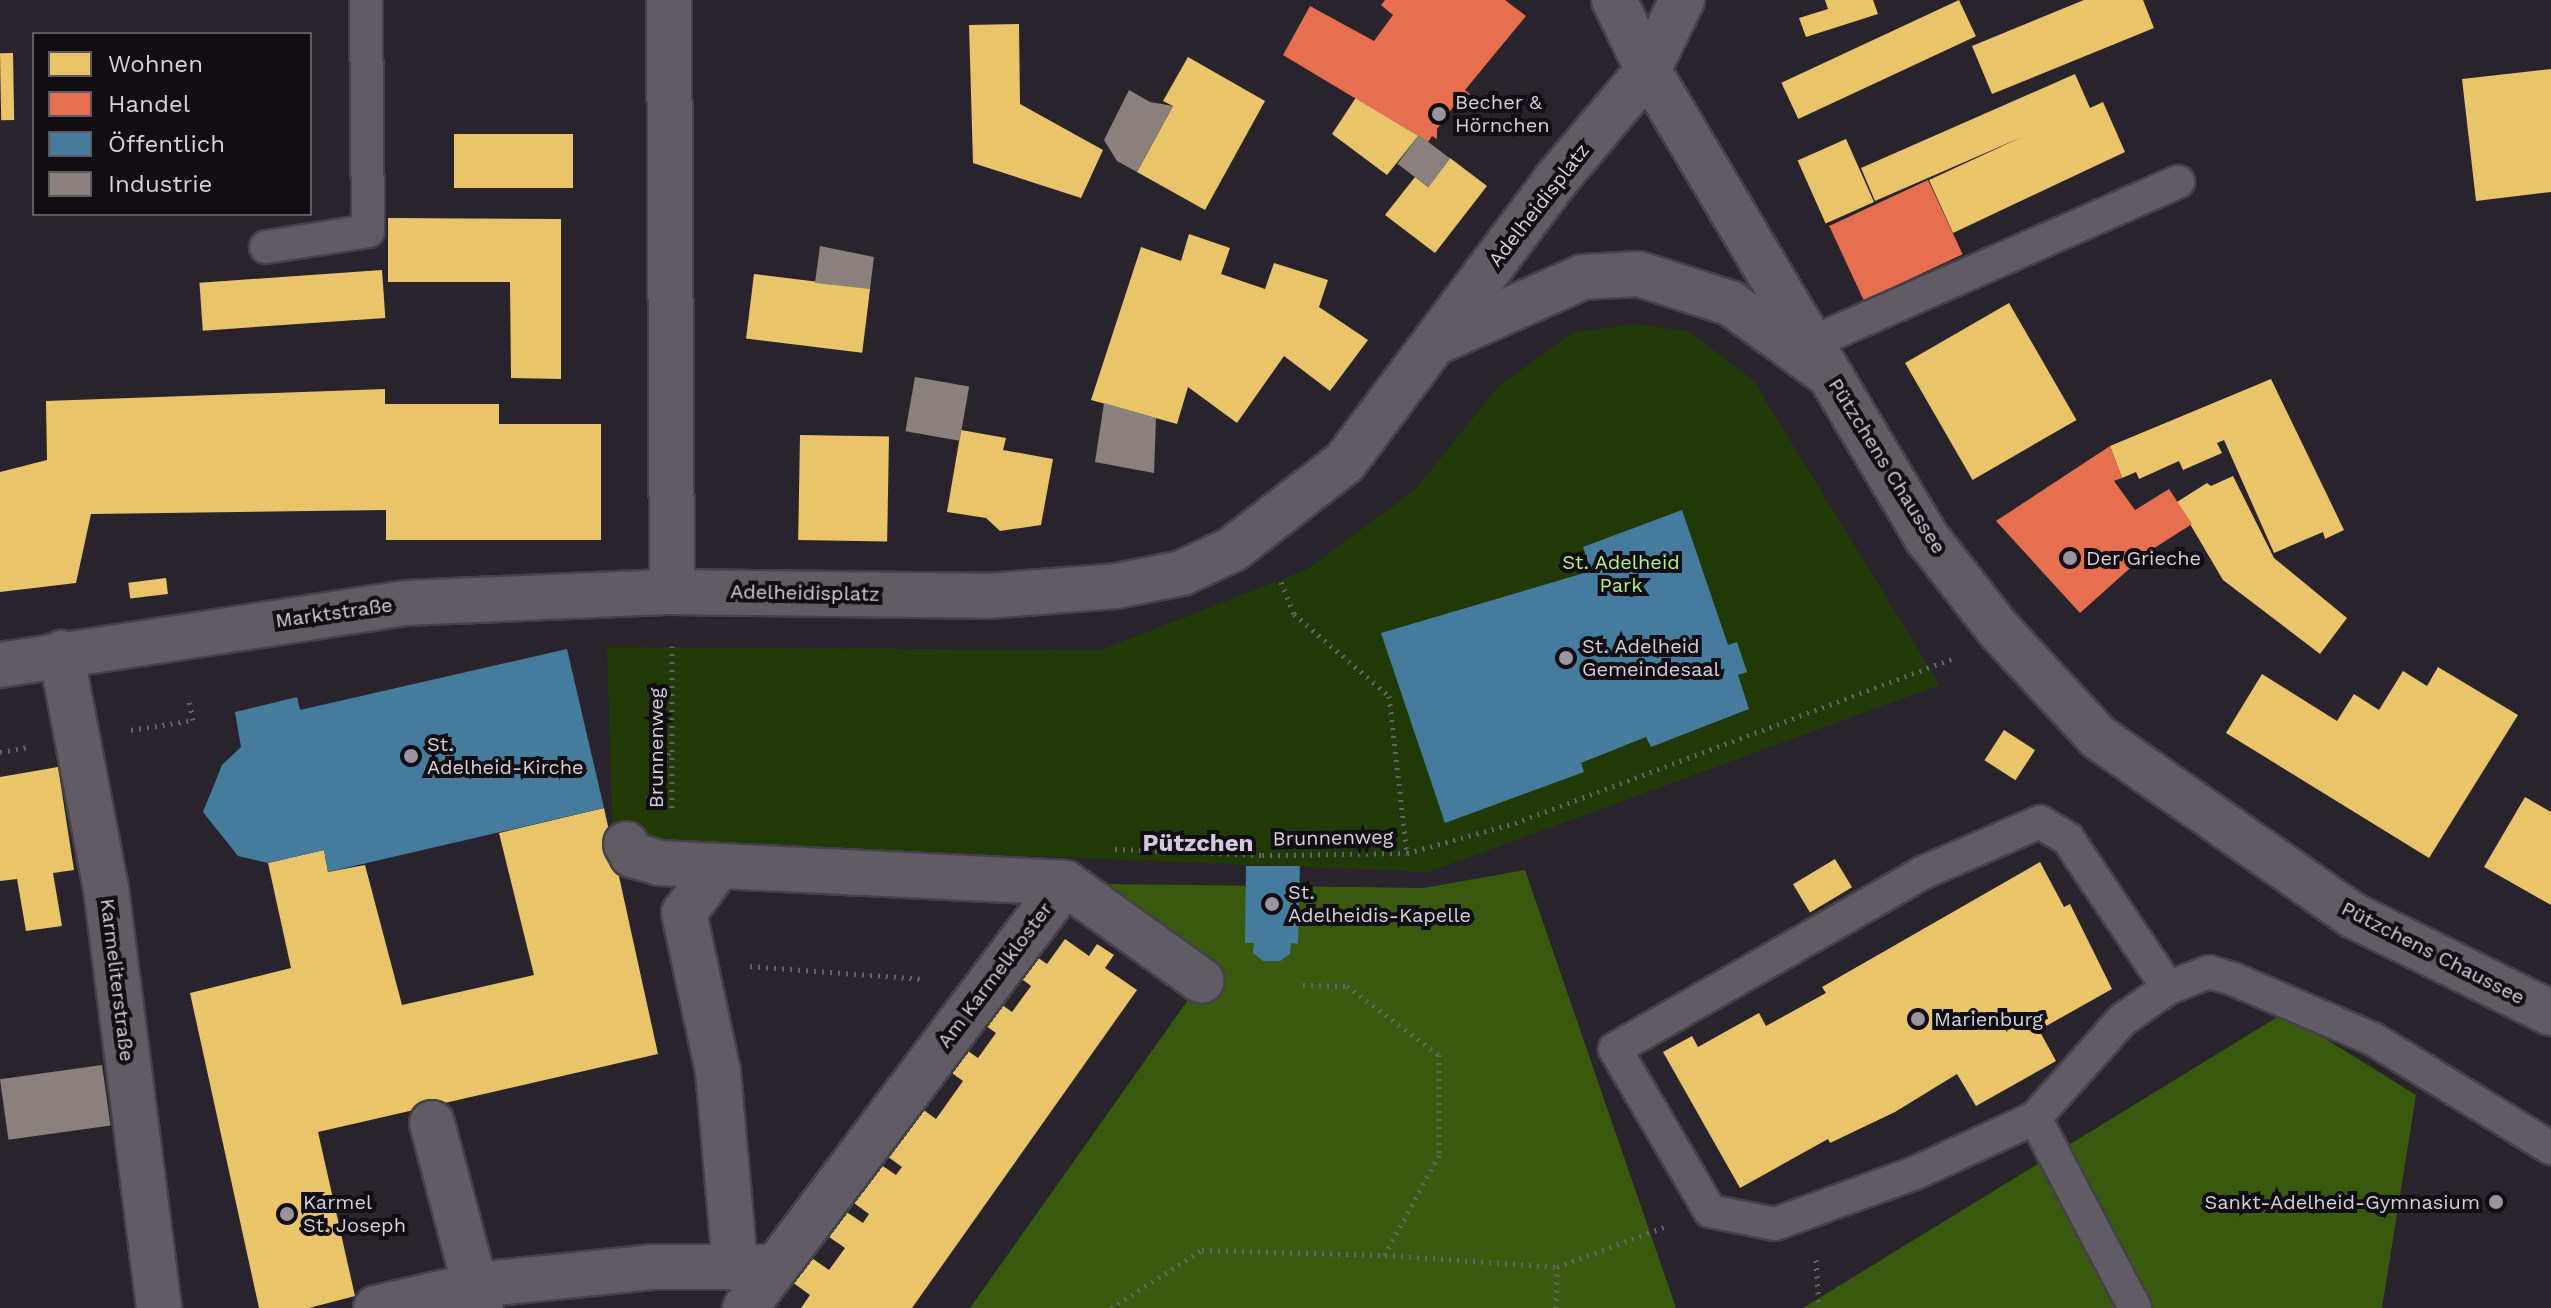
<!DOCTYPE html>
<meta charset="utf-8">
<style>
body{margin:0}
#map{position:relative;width:2551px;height:1308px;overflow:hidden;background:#29242c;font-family:"Work Sans",sans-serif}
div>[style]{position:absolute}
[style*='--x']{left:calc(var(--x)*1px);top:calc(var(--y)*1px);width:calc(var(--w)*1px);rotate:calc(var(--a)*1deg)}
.green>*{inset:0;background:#213807}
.forest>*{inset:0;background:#395a0e}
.homes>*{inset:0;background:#e9c46a;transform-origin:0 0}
.shops>*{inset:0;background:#e76f51;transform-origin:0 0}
.public>*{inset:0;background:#457b9d}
.industry>*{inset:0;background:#8a817c;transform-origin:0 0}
.path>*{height:5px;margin-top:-2.5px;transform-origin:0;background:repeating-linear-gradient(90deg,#656168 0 2px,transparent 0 8px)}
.roads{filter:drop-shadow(2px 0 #454148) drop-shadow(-2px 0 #454148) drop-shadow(0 2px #454148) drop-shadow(0 -2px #454148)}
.lane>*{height:32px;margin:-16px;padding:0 16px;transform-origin:16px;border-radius:16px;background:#605c63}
.street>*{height:44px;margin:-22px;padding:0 22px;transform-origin:22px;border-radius:22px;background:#605c63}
.secondary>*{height:44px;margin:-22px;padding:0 22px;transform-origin:22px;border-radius:22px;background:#605c63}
.dots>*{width:22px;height:22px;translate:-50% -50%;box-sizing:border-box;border:4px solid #100d13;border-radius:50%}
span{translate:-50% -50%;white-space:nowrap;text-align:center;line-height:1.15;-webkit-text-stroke:8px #100d13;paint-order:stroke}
.poi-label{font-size:20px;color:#d6d1db}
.left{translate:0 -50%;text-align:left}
.right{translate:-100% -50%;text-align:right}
.street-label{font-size:20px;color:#d6d1db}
.park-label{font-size:20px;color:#b6f084}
.quarter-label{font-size:24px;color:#d3c9dc;font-weight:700}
.legend{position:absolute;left:32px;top:32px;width:280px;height:184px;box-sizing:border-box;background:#100d13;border:2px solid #5f5b63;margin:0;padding:10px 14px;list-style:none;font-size:24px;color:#d6d1db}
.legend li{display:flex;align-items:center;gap:16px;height:40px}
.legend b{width:40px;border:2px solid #5f5b63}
</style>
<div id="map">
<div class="green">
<i style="clip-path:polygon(1633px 324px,1688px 331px,1753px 380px,1940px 685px,1429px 872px,613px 839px,607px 647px,1101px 650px,1306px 570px,1415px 490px,1498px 387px,1572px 333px)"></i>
</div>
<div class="forest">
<i style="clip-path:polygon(1525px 870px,1676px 1308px,970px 1308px,1212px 966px,1106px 884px,1424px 888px)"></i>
<i style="clip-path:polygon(2284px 1013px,2416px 1095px,2382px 1308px,1803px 1308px)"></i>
</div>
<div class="homes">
<i style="clip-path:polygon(1825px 0,1873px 0,1878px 14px,1806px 37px,1799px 18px,1828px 9px)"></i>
<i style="left:1959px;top:0;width:40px;height:196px;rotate:65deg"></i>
<i style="clip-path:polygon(2084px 0,2143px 0,2154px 28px,1992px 94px,1972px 46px)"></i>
<i style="clip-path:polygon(1019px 24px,1020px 104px,1103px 150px,1081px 198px,973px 163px,969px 25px)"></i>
<i style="left:13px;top:53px;width:67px;height:13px;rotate:89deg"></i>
<i style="clip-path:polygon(1188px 57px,1265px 101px,1205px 210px,1137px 172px,1173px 106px,1163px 101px)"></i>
<i style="clip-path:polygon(2551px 69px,2551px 192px,2476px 201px,2462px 79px)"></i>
<i style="clip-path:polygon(2075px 74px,2090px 108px,2103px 102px,2125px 152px,1953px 233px,1929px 180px,2022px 137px,1875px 201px,1861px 168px)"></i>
<i style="clip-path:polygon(1357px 96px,1419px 135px,1387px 175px,1332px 134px)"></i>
<i style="left:454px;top:134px;width:119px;height:54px"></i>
<i style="left:1846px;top:139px;width:69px;height:53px;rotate:66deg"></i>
<i style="clip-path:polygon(1450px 158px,1487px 186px,1435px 253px,1385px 215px,1415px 177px,1428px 187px)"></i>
<i style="clip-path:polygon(388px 218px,561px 219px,561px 379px,511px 378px,510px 282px,388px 282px)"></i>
<i style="clip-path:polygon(1189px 234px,1230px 248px,1221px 274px,1265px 289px,1274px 263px,1328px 280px,1319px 307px,1368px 340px,1330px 391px,1284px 356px,1237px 423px,1188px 387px,1177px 424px,1091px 400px,1141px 247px,1181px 261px)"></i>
<i style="left:382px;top:270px;width:48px;height:183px;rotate:86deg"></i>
<i style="left:754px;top:274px;width:117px;height:65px;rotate:7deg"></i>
<i style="left:2009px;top:303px;width:135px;height:120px;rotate:60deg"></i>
<i style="clip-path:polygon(2271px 379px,2344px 530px,2325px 539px,2323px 532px,2274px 553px,2224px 440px,2217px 443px,2222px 453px,2183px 470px,2179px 461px,2139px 479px,2136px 472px,2122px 478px,2110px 446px)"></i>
<i style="clip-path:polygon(385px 389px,385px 404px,499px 404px,499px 424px,601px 424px,601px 540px,386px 540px,386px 510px,91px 514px,76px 583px,0 592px,0 472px,47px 460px,46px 401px)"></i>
<i style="clip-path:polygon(961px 430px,1006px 438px,1003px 450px,1053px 459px,1041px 525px,1000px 531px,986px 518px,947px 512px)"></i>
<i style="left:800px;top:435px;width:89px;height:105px;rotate:1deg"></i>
<i style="clip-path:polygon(2233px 476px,2274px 558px,2347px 618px,2320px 654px,2223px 580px,2177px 502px,2207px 483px,2211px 486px)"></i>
<i style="left:166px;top:578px;width:16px;height:38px;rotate:83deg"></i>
<i style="clip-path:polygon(2438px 667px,2518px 715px,2429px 858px,2226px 733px,2262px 674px,2337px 721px,2354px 694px,2379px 710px,2403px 671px,2427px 686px)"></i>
<i style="left:2004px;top:730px;width:37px;height:36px;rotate:33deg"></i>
<i style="clip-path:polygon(58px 767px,74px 870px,53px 873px,62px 926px,26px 931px,17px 879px,0 881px,0 777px)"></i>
<i style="clip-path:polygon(2525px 797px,2551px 812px,2551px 905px,2484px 867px)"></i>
<i style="clip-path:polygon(604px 808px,658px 1054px,318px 1132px,355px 1296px,309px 1308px,259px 1308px,190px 993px,291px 968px,268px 863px,324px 850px,328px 872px,365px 865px,402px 1005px,534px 975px,499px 833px)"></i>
<i style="left:1835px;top:859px;width:33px;height:49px;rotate:59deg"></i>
<i style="clip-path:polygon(2040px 862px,2064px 907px,2070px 904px,2112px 989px,2039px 1030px,2056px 1061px,1976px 1106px,1957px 1074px,1895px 1112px,1830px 1143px,1828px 1139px,1740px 1188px,1663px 1052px,1692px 1036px,1698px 1047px,1759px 1013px,1766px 1026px,1826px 993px,1822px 987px)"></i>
<i style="clip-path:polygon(1065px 939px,1089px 956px,1097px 944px,1114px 955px,1105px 968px,1137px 990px,912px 1308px,801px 1308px,810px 1295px,788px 1279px,806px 1254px,829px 1270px,845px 1248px,822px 1232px,839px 1207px,863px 1223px,869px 1214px,847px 1198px,874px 1160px,896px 1175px,902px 1167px,880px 1151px,914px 1103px,936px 1119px,963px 1081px,942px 1066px,958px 1044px,978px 1058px,996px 1033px,976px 1019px,991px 997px,1012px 1012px,1031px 986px,1010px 970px,1025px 949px,1047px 964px)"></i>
</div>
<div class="shops">
<i style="clip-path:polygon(1385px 0,1505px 0,1526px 16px,1465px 90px,1470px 94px,1465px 100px,1461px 96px,1437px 129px,1437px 139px,1432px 136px,1428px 142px,1283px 55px,1310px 6px,1374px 41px,1393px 15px,1381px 5px)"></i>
<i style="left:1928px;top:180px;width:82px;height:109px;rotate:65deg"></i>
<i style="clip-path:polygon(2110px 446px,2122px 478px,2114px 481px,2135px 510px,2169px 489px,2192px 524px,2148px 552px,2080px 613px,1996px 521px)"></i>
</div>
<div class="public">
<i style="clip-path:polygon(1682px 510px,1728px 645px,1737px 642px,1747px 672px,1738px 675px,1749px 709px,1651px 747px,1646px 737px,1581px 763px,1584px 772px,1445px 823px,1381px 633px,1591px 571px,1583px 547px)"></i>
<i style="clip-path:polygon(567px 649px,604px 808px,328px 872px,324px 850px,268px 863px,238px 856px,203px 812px,222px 765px,241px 747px,235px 712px,297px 697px,300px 710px)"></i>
<i style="clip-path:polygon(1246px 866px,1300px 866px,1298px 944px,1291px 943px,1290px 954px,1280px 961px,1263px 961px,1253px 953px,1254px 943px,1245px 943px)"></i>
</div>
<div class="industry">
<i style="clip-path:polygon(1129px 90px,1150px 102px,1173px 106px,1137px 172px,1117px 161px,1104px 140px)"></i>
<i style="left:1419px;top:135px;width:39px;height:36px;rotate:37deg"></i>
<i style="clip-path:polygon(820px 246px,874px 257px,870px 289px,815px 283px)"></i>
<i style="left:915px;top:377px;width:55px;height:55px;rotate:10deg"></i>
<i style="clip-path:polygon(1104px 403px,1156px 418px,1154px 473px,1095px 462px)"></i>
<i style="left:102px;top:1065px;width:61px;height:103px;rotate:82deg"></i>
</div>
<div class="path">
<i style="--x:1281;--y:582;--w:35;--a:68"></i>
<i style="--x:1294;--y:614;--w:125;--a:40.8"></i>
<i style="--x:1389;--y:696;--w:158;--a:83.5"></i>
<i style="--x:672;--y:646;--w:166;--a:90"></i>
<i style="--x:131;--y:730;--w:63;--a:-9.2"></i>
<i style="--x:193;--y:720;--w:24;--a:-102"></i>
<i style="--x:0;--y:752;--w:27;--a:-10"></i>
<i style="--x:648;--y:798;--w:50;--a:-65"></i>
<i style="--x:1115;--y:849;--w:147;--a:2.3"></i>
<i style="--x:1262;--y:855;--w:145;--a:-0.8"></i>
<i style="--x:1407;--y:853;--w:112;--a:-15.5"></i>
<i style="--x:1515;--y:823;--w:469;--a:-20.6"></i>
<i style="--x:750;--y:966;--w:174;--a:4.3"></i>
<i style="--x:1303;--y:985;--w:44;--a:1.3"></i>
<i style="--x:1347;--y:986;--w:115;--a:36.9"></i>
<i style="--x:1439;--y:1055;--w:100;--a:90"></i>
<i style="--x:1439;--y:1155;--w:114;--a:118.4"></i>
<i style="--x:1816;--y:1260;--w:48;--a:86.4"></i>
<i style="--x:1111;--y:1308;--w:108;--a:-32.5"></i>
<i style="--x:1202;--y:1250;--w:183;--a:1.6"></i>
<i style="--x:1385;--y:1255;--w:172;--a:4"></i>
<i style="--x:1557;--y:1267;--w:114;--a:-20.5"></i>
<i style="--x:1556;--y:1308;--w:41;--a:-88.6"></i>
</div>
<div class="roads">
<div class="lane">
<i style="--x:266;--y:247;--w:103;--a:-8.9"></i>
<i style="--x:368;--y:231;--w:231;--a:-90.5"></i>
<i style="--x:1811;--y:343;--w:401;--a:-23.7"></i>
<i style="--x:2035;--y:1118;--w:132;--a:155.4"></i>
<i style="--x:1915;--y:1173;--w:149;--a:160"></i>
<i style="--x:1775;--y:1224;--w:66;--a:-168.7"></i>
<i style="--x:1710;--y:1211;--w:188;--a:-120.4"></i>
<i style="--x:1615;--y:1049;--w:354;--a:-29.8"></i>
<i style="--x:1922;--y:873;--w:129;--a:-23.4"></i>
<i style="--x:2040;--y:822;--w:33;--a:31"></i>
<i style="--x:2068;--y:839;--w:179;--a:56.1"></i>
<i style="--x:2135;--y:1308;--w:215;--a:-117.8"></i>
<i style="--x:2035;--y:1118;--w:131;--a:-48.4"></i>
<i style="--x:2122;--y:1020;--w:56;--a:-34.8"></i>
<i style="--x:2168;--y:988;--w:44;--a:-21.3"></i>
<i style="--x:2209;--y:972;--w:25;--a:16"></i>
<i style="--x:2233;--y:979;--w:152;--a:23.2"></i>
<i style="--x:2373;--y:1039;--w:209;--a:31.5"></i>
</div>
<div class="street">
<i style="--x:669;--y:0;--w:592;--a:89.71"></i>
<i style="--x:1437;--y:342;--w:160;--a:-24"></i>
<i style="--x:1583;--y:277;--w:56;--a:-3.1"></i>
<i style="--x:1639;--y:274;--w:96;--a:17.7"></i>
<i style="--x:1730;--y:303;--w:125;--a:35.9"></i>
<i style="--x:61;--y:653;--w:239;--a:79.2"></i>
<i style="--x:106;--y:888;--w:423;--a:82.8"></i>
<i style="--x:0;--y:665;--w:410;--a:-8.7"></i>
<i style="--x:405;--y:603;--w:267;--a:-2.4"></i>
<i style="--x:672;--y:592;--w:315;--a:0.7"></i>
<i style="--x:987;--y:596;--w:129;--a:-4.4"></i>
<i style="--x:1116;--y:586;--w:67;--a:-11.1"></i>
<i style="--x:1182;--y:573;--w:56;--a:-25.2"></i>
<i style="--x:1233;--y:549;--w:142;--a:-37.8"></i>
<i style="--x:1345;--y:462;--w:351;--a:-53.2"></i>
<i style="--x:1555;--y:181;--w:145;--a:-50"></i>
<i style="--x:1648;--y:70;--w:78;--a:-64.1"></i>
<i style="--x:626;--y:844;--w:13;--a:61"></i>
<i style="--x:632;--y:855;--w:29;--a:16"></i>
<i style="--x:660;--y:863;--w:405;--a:2.8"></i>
<i style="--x:718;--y:867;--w:57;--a:126.5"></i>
<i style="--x:684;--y:913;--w:162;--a:77.9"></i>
<i style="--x:718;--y:1071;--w:195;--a:85"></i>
<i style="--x:1065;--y:883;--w:168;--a:35.6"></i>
<i style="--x:432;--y:1123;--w:191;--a:75.2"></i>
<i style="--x:376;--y:1308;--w:103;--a:-13"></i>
<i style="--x:476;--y:1285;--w:177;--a:-5.8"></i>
<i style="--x:652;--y:1267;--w:110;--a:0"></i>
<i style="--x:745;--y:1308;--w:532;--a:-53.02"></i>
</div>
<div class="secondary">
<i style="--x:1614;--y:0;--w:78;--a:64.1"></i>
<i style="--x:1648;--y:70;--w:545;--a:59.2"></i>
<i style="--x:1927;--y:538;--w:117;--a:52"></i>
<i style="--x:1999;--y:630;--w:146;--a:47.2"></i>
<i style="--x:2098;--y:737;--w:312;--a:35"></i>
<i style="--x:2354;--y:916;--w:220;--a:26.2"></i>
</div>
</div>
<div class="dots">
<i style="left:1439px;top:114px;background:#99949e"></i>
<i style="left:2070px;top:558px;background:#99949e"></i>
<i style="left:1566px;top:658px;background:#99949e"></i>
<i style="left:411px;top:756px;background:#99949e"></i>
<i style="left:1272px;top:904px;background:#99949e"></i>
<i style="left:1918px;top:1019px;background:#99949e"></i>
<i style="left:2496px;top:1202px;background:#99949e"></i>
<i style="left:287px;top:1214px;background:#99949e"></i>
</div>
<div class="poi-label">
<span class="left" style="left:1455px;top:114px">Becher &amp;<br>Hörnchen</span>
<span class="left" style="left:2086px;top:558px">Der Grieche</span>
<span class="left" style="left:1582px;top:658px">St. Adelheid<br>Gemeindesaal</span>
<span class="left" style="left:427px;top:756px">St.<br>Adelheid-Kirche</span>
<span class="left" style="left:1288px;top:904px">St.<br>Adelheidis-Kapelle</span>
<span class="left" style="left:1934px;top:1019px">Marienburg</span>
<span class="left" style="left:303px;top:1214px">Karmel<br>St. Joseph</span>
<span class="right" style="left:2480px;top:1202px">Sankt-Adelheid-Gymnasium</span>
</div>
<div class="street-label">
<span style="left:1539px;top:205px;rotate:-52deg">Adelheidisplatz</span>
<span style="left:1887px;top:466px;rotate:58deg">Pützchens Chaussee</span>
<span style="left:805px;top:593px;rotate:1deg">Adelheidisplatz</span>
<span style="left:334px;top:613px;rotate:-8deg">Marktstraße</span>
<span style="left:656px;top:748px;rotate:-90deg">Brunnenweg</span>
<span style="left:1333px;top:838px;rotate:-1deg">Brunnenweg</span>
<span style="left:2433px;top:953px;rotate:27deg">Pützchens Chaussee</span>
<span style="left:995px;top:975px;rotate:-53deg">Am Karmelkloster</span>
<span style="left:117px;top:980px;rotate:83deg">Karmeliterstraße</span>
</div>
<div class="park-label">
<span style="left:1621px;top:574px">St. Adelheid<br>Park</span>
</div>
<div class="quarter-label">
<span style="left:1198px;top:844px">Pützchen</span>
</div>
<ul class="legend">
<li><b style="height:22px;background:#e9c46a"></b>Wohnen</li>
<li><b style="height:22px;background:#e76f51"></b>Handel</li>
<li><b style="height:22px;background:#457b9d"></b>Öffentlich</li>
<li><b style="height:22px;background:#8a817c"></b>Industrie</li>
</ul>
</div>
